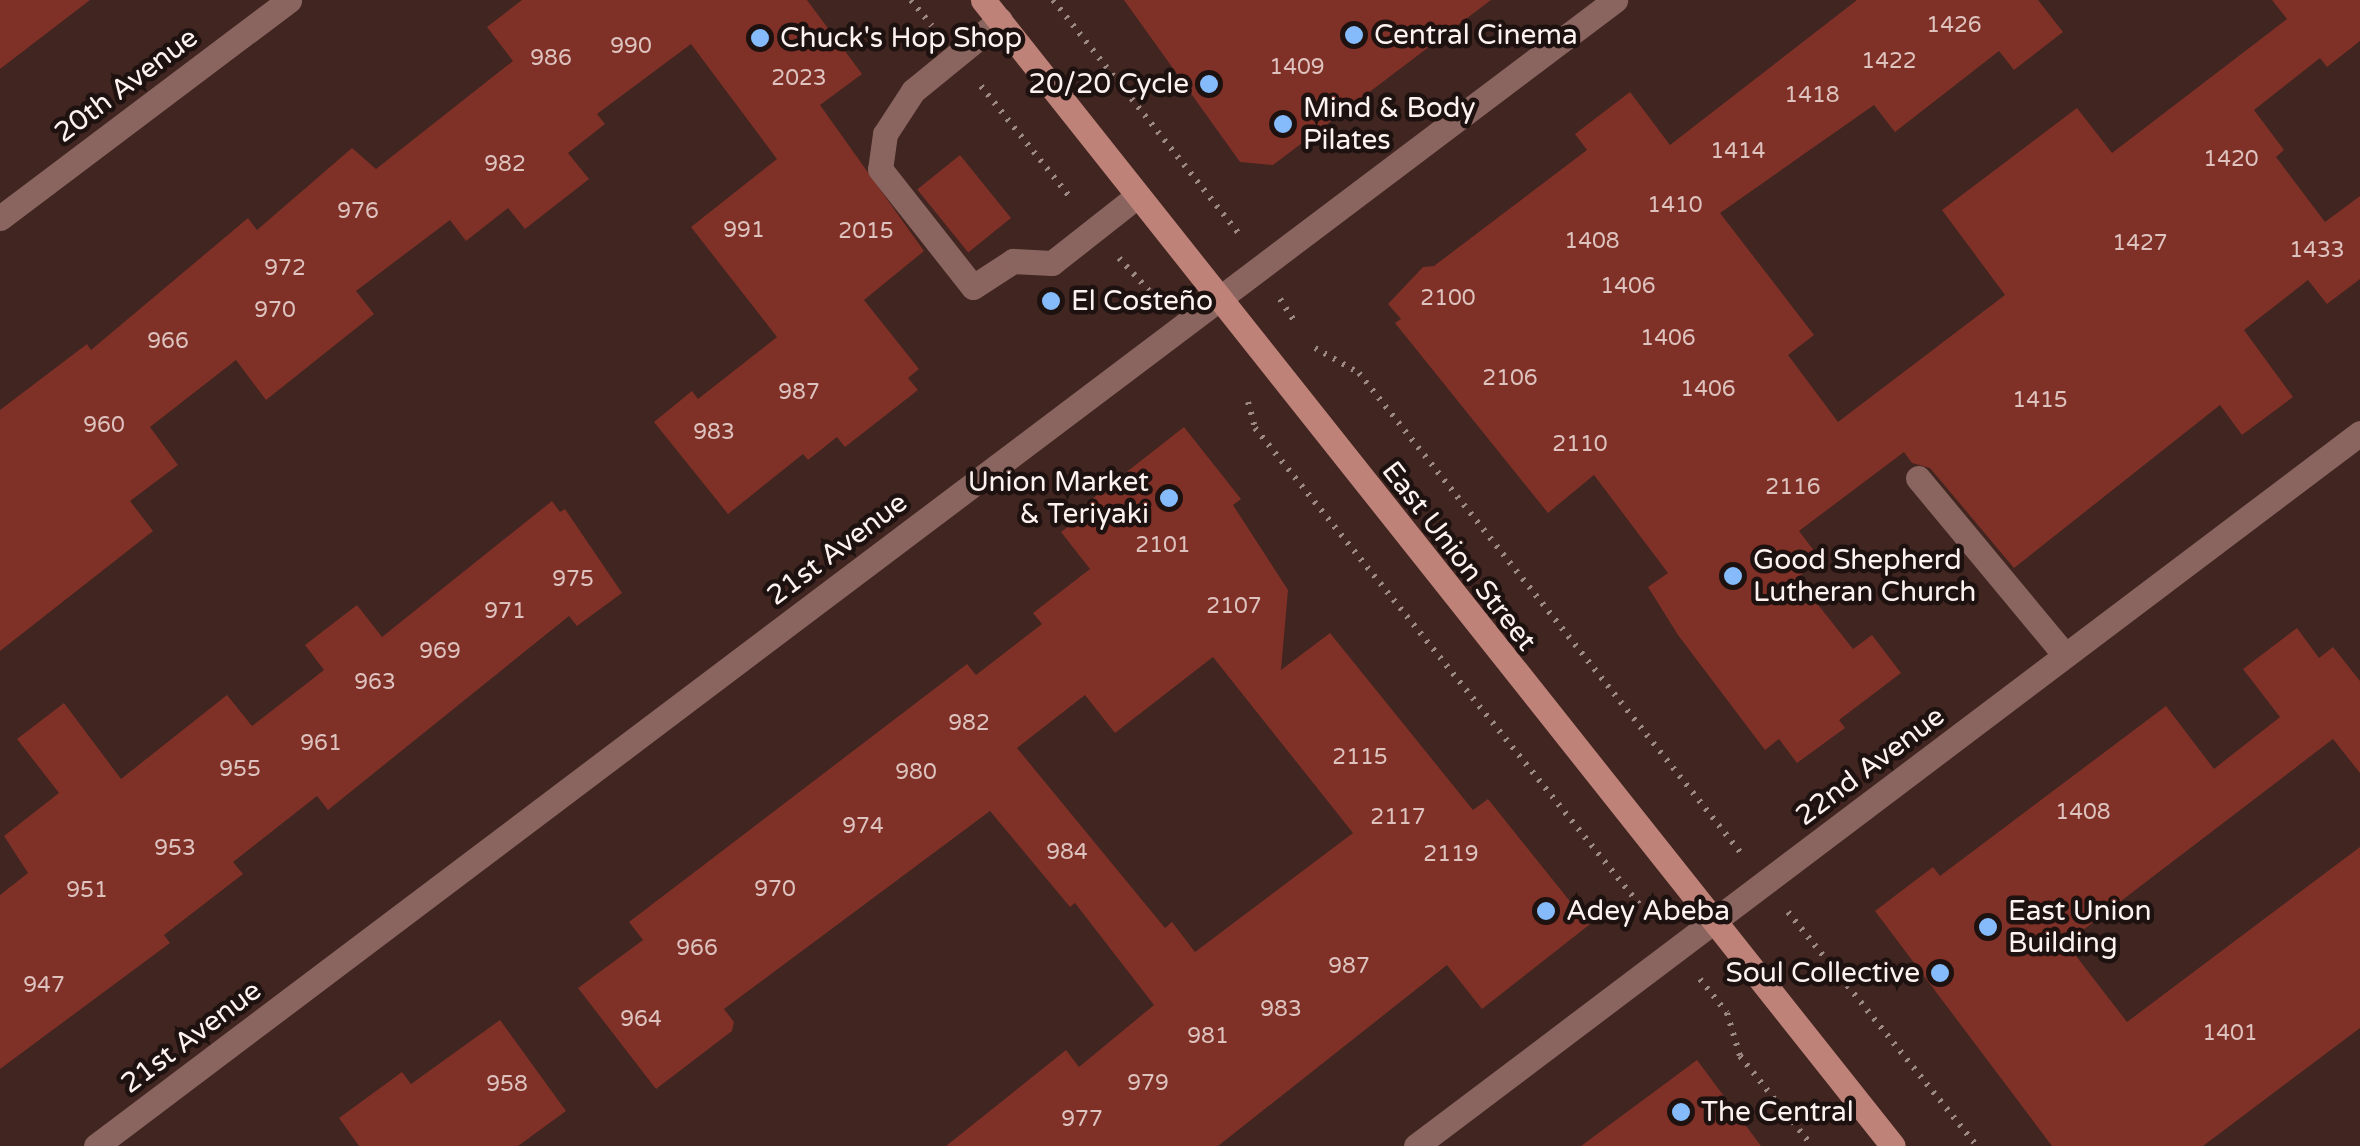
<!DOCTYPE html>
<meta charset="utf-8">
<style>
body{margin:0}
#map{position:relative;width:2360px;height:1146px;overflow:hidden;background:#402520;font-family:"Varela Round",sans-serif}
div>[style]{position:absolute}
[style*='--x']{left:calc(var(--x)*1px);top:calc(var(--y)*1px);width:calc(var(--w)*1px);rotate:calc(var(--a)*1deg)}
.building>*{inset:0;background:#7f3027;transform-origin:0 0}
.path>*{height:6px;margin-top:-3px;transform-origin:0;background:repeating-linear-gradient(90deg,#9c8986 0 2.5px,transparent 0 10.5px)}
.lane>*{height:25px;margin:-12.5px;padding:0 12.5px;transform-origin:12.5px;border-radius:12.5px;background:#8a645e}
.street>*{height:25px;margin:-12.5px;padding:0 12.5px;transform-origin:12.5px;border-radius:12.5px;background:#8a645e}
.secondary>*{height:25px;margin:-12.5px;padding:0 12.5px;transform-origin:12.5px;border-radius:12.5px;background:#be8279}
.dots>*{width:28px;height:28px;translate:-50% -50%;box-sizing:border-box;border:5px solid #1e1210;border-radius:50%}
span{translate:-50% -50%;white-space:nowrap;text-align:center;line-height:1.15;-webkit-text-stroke:9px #1e1210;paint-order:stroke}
.number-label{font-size:22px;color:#dec2be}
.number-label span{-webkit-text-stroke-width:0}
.poi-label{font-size:28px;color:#fdf2f0}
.left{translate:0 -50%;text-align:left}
.right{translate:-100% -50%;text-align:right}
.street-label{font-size:28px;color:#fdf2f0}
</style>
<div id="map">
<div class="building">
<i style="clip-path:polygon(0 0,90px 0,0 69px)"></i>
<i style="clip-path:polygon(522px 0,807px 0,862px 74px,820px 105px,924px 251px,864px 300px,919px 369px,908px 378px,918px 390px,845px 447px,837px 437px,808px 460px,803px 454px,728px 514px,654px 422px,692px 391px,698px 399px,777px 337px,691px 227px,777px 159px,691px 44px,597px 114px,605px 124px,568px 153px,589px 179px,525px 229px,508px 208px,466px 241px,450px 220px,356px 291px,374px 314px,266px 400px,236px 360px,150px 427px,178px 465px,130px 501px,153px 531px,0 651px,0 410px,87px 344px,91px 350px,248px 218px,257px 230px,352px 148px,376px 169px,513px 61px,487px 27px)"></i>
<i style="clip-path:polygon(1124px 0,1491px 0,1273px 165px,1240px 162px)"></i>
<i style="clip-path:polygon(1857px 0,2038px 0,2063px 32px,2014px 70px,1999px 51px,1895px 132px,1874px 105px,1720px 213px,1814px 335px,1788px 355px,1838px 422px,2005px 295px,1942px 210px,2077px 108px,2112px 153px,2287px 19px,2272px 0,2360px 0,2360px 41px,2327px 67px,2320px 58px,2254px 110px,2284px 150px,2276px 157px,2325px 222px,2360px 196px,2360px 279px,2327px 304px,2308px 280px,2244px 330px,2293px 397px,2242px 435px,2220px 405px,2014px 568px,1930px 468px,1912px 463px,1904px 452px,1799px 531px,1821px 560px,1797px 578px,1853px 649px,1872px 635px,1901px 673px,1839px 720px,1845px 728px,1797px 763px,1779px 739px,1765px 750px,1678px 635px,1648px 587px,1668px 573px,1594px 475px,1548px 513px,1395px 323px,1401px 319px,1388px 304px,1423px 267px,1434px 266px,1587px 150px,1575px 134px,1630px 92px,1670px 145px)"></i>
<i style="left:960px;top:155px;width:81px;height:55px;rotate:51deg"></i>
<i style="clip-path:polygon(evenodd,1184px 427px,1241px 499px,1233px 505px,1288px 590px,1281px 670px,1330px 633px,1473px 810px,1488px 799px,1589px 925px,1482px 1009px,1447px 965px,1218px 1146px,946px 1146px,1066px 1050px,1079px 1067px,1154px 1005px,1075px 903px,1070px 907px,990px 811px,724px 1009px,734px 1022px,732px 1031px,656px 1089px,578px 988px,643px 940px,629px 922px,967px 664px,976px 675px,1042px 624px,1033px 613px,1090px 569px,1061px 532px,1073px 523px,1068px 518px,1184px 427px,1213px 657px,1353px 833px,1195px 952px,1172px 922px,1165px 928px,1017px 748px,1085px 695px,1115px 733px,1213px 657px)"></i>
<i style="clip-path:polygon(552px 501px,560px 512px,565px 509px,622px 593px,577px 626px,569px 616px,328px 810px,317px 796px,233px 862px,243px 874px,164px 935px,170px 943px,0 1069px,0 895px,28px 873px,4px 836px,59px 793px,17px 739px,64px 703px,121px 779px,227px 695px,252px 726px,324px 670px,305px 645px,357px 605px,382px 637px)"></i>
<i style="clip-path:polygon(2297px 628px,2319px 658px,2333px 647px,2360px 681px,2360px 773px,2333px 739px,2066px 943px,2127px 1022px,2360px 847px,2360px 1028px,2203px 1146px,2052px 1146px,1875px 911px,1933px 867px,1940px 876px,2166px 706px,2214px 769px,2280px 717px,2243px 669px)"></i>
<i style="clip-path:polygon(500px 1020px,566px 1111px,518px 1146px,359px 1146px,339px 1118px,402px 1072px,411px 1084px)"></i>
<i style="clip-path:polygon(1697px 1060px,1761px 1146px,1581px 1146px)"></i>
</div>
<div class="path">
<i style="--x:911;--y:0;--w:33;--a:51"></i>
<i style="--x:1053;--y:0;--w:299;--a:51.5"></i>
<i style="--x:981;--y:86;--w:142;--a:51.3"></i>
<i style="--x:1119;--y:258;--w:52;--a:47.4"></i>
<i style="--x:1280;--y:299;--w:27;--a:57"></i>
<i style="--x:1315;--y:348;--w:51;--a:29.6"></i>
<i style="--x:1359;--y:373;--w:612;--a:51.5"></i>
<i style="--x:1248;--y:402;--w:27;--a:75"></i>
<i style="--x:1255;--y:428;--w:631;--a:51.11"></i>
<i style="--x:1788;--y:912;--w:301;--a:51.1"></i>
<i style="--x:1700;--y:979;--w:43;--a:51.5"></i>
<i style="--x:1727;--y:1013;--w:45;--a:73.2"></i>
<i style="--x:1740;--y:1056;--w:115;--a:51.3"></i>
</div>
<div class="lane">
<i style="--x:1000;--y:20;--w:112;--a:140.8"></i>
<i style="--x:913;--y:91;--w:51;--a:123.1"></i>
<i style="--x:885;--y:134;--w:35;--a:98"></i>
<i style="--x:880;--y:169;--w:150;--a:51.8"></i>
<i style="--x:973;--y:287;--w:48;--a:-33"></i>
<i style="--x:1013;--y:261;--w:39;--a:3"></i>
<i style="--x:1052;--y:263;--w:108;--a:-38.2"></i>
<i style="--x:1918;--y:478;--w:230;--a:50.3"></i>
</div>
<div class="street">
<i style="--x:0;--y:218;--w:362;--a:-37"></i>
<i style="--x:96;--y:1146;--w:1903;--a:-37.03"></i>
<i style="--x:1416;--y:1146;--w:1183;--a:-37.06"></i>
</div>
<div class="secondary">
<i style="--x:983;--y:0;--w:1463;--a:51.55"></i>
</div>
<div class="dots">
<i style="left:1354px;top:35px;background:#86bbfb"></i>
<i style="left:760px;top:38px;background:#86bbfb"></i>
<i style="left:1209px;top:84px;background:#86bbfb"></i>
<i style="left:1283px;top:124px;background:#86bbfb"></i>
<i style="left:1051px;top:301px;background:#86bbfb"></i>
<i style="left:1169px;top:498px;background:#86bbfb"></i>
<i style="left:1733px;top:576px;background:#86bbfb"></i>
<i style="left:1546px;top:911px;background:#86bbfb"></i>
<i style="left:1988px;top:927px;background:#86bbfb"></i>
<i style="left:1940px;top:973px;background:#86bbfb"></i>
<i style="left:1681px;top:1112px;background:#86bbfb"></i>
</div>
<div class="number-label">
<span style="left:1954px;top:26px">1426</span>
<span style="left:631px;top:47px">990</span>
<span style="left:551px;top:59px">986</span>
<span style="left:1889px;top:62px">1422</span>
<span style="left:1297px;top:68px">1409</span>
<span style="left:799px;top:79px">2023</span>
<span style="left:1812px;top:96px">1418</span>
<span style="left:1738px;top:152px">1414</span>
<span style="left:2231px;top:160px">1420</span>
<span style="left:505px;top:165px">982</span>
<span style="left:1675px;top:206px">1410</span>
<span style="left:358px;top:212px">976</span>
<span style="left:744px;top:231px">991</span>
<span style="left:866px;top:232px">2015</span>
<span style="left:1592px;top:242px">1408</span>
<span style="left:2140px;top:244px">1427</span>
<span style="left:2317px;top:251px">1433</span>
<span style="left:285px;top:269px">972</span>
<span style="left:1628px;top:287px">1406</span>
<span style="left:1448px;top:299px">2100</span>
<span style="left:275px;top:311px">970</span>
<span style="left:1668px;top:339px">1406</span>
<span style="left:168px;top:342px">966</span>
<span style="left:1510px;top:379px">2106</span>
<span style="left:1708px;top:390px">1406</span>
<span style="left:799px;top:393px">987</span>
<span style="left:2040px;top:401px">1415</span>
<span style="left:104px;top:426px">960</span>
<span style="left:714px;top:433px">983</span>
<span style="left:1580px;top:445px">2110</span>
<span style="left:1793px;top:488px">2116</span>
<span style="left:1163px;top:546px">2101</span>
<span style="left:573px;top:580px">975</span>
<span style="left:1234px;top:607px">2107</span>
<span style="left:505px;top:612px">971</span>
<span style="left:440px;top:652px">969</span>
<span style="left:375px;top:683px">963</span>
<span style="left:969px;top:724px">982</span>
<span style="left:321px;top:744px">961</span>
<span style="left:1360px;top:758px">2115</span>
<span style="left:240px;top:770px">955</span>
<span style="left:916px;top:773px">980</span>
<span style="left:2083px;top:813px">1408</span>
<span style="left:1398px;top:818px">2117</span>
<span style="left:863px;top:827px">974</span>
<span style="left:175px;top:849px">953</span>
<span style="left:1067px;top:853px">984</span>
<span style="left:1451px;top:855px">2119</span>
<span style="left:775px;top:890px">970</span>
<span style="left:87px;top:891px">951</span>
<span style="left:697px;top:949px">966</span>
<span style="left:1349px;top:967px">987</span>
<span style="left:44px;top:986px">947</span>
<span style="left:1281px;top:1010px">983</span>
<span style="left:641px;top:1020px">964</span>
<span style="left:2230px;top:1034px">1401</span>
<span style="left:1208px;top:1037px">981</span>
<span style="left:1148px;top:1084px">979</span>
<span style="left:507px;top:1085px">958</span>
<span style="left:1082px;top:1120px">977</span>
</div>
<div class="poi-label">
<span class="left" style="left:1374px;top:35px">Central Cinema</span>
<span class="left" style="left:780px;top:38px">Chuck's Hop Shop</span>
<span class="right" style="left:1189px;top:84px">20/20 Cycle</span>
<span class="left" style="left:1303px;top:124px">Mind &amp; Body<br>Pilates</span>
<span class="left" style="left:1071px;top:301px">El Costeño</span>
<span class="right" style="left:1149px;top:498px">Union Market<br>&amp; Teriyaki</span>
<span class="left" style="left:1753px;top:576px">Good Shepherd<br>Lutheran Church</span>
<span class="left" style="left:1566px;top:911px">Adey Abeba</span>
<span class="left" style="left:2008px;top:927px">East Union<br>Building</span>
<span class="right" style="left:1920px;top:973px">Soul Collective</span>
<span class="left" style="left:1701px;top:1112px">The Central</span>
</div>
<div class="street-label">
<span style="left:126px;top:85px;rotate:-37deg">20th Avenue</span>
<span style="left:837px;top:549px;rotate:-37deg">21st Avenue</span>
<span style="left:1459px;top:556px;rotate:52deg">East Union Street</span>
<span style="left:1870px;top:766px;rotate:-37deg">22nd Avenue</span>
<span style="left:191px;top:1037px;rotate:-37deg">21st Avenue</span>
</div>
</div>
